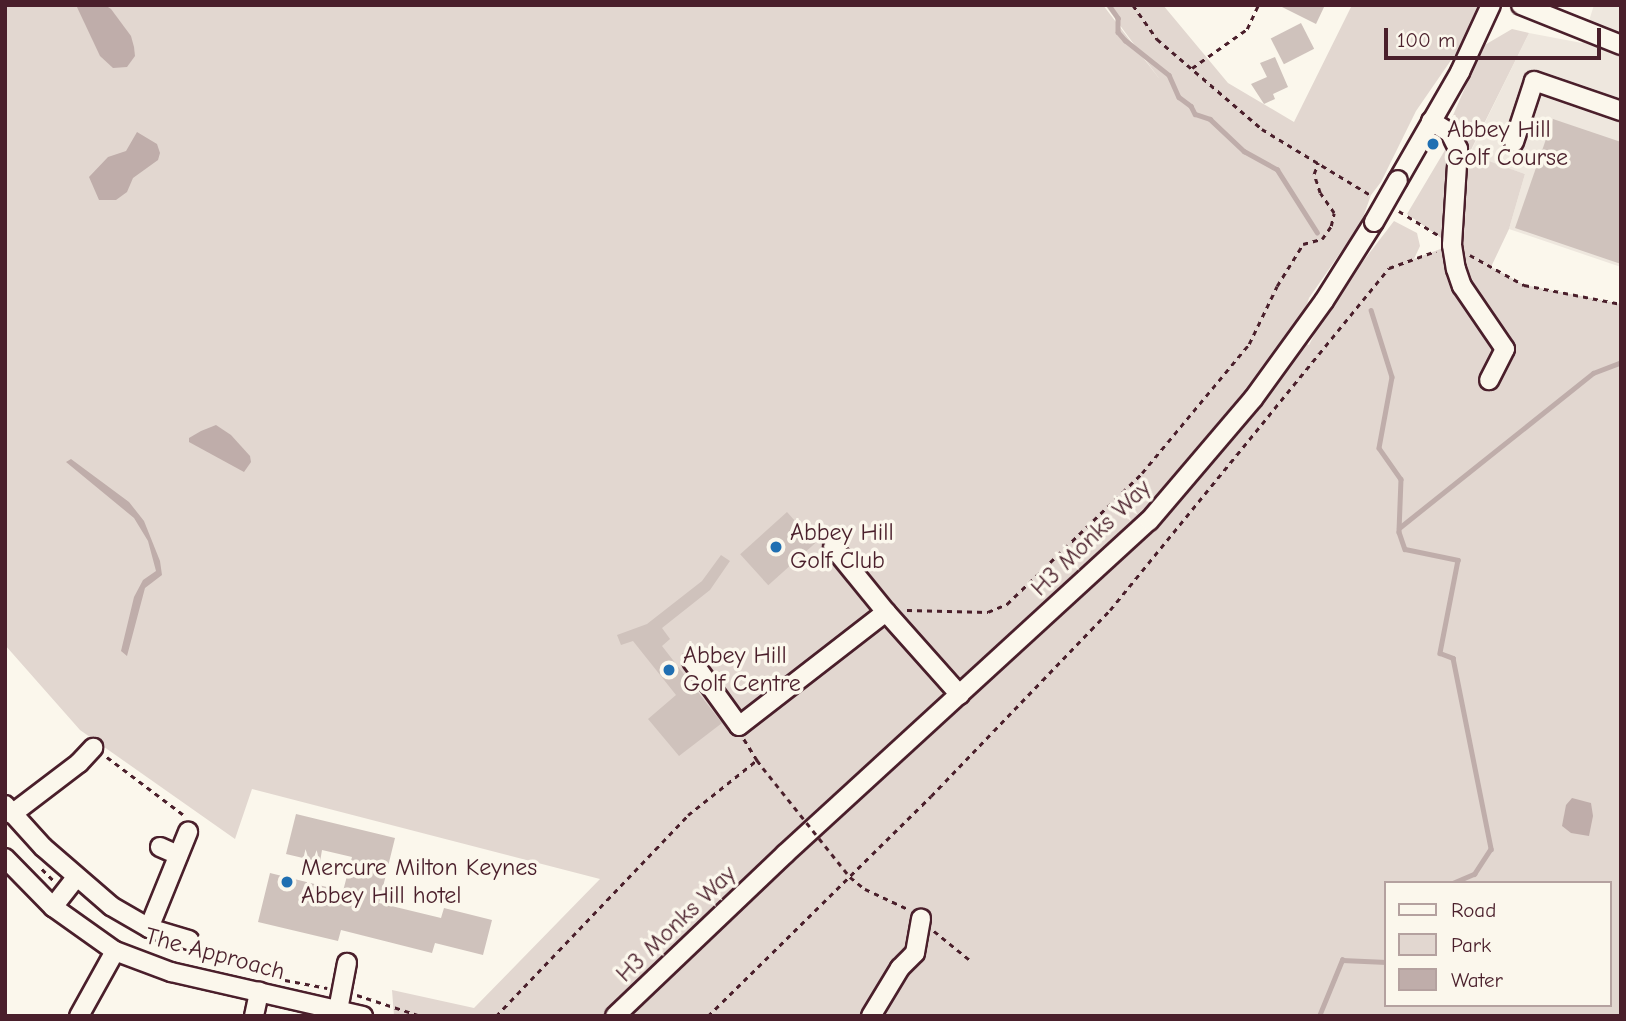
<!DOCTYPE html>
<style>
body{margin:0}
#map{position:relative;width:1626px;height:1021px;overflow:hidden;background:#fbf7ec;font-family:"Comic Neue",sans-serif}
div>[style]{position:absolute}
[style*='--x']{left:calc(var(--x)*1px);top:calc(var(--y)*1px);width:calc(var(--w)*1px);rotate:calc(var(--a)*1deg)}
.built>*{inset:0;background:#eee7de}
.green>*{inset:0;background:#e2d7d0}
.water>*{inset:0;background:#bfadaa}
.stream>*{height:4.5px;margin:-2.25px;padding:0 2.25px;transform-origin:2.25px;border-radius:2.25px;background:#bfadaa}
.building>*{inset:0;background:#cfc2bc;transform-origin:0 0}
.path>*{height:2.5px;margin-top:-1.25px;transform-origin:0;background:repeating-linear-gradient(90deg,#4a1f2b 0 5px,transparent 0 10px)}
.roads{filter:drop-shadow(2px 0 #4a1f2b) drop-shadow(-2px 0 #4a1f2b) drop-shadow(0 2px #4a1f2b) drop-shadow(0 -2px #4a1f2b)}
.minor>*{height:18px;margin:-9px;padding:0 9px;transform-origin:9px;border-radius:9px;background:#fbf7ec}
.path-bridge>*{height:2.5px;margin-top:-1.25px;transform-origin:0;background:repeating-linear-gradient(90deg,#4a1f2b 0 5px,transparent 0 10px)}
.bridges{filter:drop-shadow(2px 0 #4a1f2b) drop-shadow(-2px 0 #4a1f2b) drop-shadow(0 2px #4a1f2b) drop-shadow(0 -2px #4a1f2b)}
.minor-bridge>*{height:18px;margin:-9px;padding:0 9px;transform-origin:9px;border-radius:9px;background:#fbf7ec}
.dots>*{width:19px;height:19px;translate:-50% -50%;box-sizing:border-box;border:4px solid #fbf7ec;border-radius:50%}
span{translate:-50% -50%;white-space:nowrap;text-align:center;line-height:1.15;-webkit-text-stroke:7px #fbf7ec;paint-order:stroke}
.poi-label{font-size:24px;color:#4a1f2b}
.left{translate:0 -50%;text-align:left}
.street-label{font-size:24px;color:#4a1f2b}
.frame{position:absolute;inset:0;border:7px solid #4a1f2b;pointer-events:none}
.legend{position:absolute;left:1384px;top:881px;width:228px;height:126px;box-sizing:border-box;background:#fbf7ec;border:2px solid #b4a19f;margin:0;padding:9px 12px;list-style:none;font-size:21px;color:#4a1f2b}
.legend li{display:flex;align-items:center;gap:14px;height:35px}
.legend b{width:35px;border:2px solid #b4a19f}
.scale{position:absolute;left:1384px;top:28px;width:217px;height:32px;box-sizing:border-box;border:4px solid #4a1f2b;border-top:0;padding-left:9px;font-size:21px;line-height:24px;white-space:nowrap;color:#4a1f2b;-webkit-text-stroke:5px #fbf7ec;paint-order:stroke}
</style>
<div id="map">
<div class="built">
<i style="clip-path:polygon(1594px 5px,1621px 5px,1621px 267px,1509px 229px,1525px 174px,1469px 155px,1529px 33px,1582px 43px)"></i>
</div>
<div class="green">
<i style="clip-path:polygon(evenodd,5px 5px,1103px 5px,1161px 81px,1105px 5px,1163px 5px,1228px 83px,1294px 122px,1352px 5px,1489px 5px,1416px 111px,1381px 182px,1371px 195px,1361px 223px,1309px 298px,1296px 339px,1309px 345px,1328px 307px,1394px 221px,1417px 233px,1420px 246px,1414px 259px,1451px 245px,1407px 214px,1448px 145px,1448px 127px,1483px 46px,1512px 29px,1529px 33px,1469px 154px,1525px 174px,1509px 229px,1491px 267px,1524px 285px,1621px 304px,1621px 1016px,394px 1016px,392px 990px,474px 1008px,600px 879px,252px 789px,235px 839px,80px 730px,5px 645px,5px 5px,1386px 883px,1610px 883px,1610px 1005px,1386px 1005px,1386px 883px)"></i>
</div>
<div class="water">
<i style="clip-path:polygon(76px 5px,105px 5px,111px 9px,131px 36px,134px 47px,135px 56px,127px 67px,113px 68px,100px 56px)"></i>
<i style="clip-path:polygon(137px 132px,157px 144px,160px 153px,158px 160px,133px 178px,127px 192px,116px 200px,99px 200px,89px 177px,108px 157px,126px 151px)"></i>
<i style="clip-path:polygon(216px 425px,231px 435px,250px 456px,251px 462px,244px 472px,189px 442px,189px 438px,201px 431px)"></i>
<i style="clip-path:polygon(71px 459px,129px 502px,144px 521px,160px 561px,162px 575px,145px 588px,127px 656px,121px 651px,134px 597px,143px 580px,156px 571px,148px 541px,134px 518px,66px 462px)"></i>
<i style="clip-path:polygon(1572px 798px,1591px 803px,1593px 816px,1589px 836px,1571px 833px,1562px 826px,1566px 805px)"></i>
</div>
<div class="stream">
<i style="--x:1109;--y:5;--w:16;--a:55"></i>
<i style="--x:1118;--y:18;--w:14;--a:90"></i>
<i style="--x:1118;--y:32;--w:11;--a:49"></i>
<i style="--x:1125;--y:40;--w:56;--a:38.5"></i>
<i style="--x:1169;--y:75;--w:24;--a:66"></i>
<i style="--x:1179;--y:97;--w:15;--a:37"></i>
<i style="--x:1191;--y:106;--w:9;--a:63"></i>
<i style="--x:1195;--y:114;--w:16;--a:18"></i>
<i style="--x:1210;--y:119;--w:47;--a:43.3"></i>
<i style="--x:1244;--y:151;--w:38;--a:29"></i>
<i style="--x:1277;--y:169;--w:75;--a:57.6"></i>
<i style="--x:1371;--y:310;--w:70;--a:72.6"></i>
<i style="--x:1392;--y:377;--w:72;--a:100.4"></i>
<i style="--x:1379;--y:448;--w:38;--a:55"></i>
<i style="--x:1401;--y:479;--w:53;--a:92.2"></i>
<i style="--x:1399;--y:532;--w:18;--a:71"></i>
<i style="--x:1405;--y:549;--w:54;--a:11.7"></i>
<i style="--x:1458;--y:560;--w:95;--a:101"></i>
<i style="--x:1440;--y:653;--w:14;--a:21"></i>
<i style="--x:1453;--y:658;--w:195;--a:78.7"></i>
<i style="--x:1491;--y:849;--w:30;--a:123"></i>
<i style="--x:1475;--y:874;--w:23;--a:157"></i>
<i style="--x:1399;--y:528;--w:248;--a:-38.6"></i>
<i style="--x:1593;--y:373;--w:30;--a:-21"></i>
<i style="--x:1319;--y:1016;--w:61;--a:-67.7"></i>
<i style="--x:1342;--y:960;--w:44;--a:2.6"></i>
</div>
<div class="building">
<i style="clip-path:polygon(1278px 5px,1325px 5px,1316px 24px)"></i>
<i style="left:1301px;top:23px;width:29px;height:34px;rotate:63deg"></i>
<i style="clip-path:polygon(1275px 57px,1288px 87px,1273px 94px,1275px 99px,1264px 104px,1251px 84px,1267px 77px,1260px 63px)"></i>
<i style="clip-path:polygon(1553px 119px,1621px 142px,1621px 264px,1515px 228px)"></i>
<i style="left:787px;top:512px;width:42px;height:63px;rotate:48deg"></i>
<i style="clip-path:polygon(721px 555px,730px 561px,710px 590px,662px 628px,670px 639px,662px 646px,722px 723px,679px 756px,648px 719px,676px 695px,633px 641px,621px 645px,617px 635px,647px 624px,702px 581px)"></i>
<i style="clip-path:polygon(296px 814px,395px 838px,379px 903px,441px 918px,444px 908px,492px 920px,483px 955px,435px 943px,432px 953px,341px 930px,338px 941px,258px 922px,270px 873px,343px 891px,352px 857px,322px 850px,320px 862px,286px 854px)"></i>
</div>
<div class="path">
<i style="--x:1133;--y:5;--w:42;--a:54.8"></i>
<i style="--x:1157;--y:39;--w:138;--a:40.6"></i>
<i style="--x:1262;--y:129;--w:129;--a:31.3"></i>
<i style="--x:1192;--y:68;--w:67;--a:-35.3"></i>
<i style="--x:1247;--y:29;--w:26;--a:-65"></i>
<i style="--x:1399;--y:211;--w:46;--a:31.6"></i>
<i style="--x:1470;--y:255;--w:62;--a:29.1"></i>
<i style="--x:1524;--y:285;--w:99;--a:11.1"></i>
<i style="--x:907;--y:610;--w:81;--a:1.4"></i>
<i style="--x:988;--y:612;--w:21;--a:-23"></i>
<i style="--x:1007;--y:604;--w:188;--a:-44.1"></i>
<i style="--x:1142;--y:473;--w:168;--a:-50.3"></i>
<i style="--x:1249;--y:344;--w:64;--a:-64.2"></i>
<i style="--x:1277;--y:286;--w:49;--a:-58.2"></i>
<i style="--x:1303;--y:244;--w:20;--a:-15"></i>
<i style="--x:1322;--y:239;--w:16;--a:-55"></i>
<i style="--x:1331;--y:226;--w:13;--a:-77"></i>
<i style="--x:1334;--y:213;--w:24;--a:-125"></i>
<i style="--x:1320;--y:193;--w:20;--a:-108"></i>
<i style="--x:1314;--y:174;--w:12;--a:-70"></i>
<i style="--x:744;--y:739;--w:25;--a:58"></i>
<i style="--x:107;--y:757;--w:98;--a:37.1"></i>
<i style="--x:42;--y:869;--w:18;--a:45"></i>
<i style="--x:850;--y:877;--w:19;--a:39"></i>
<i style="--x:865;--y:889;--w:47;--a:24.9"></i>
<i style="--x:934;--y:931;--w:48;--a:39"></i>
<i style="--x:285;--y:980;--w:43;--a:10.8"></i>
<i style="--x:357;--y:995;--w:67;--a:18.2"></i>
<i style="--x:496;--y:1016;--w:278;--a:-46.3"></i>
<i style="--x:688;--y:815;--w:88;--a:-38.6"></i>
<i style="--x:757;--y:760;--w:10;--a:53"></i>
<i style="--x:708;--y:1016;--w:313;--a:-44.6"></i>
<i style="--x:931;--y:796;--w:258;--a:-46.1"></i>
<i style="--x:1110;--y:610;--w:441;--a:-50.8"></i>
<i style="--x:1389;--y:268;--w:50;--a:-19.9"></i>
</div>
<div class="roads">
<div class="minor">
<i style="--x:1521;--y:5;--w:108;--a:21.8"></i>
<i style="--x:1431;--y:121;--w:22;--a:32"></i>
<i style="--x:1450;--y:133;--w:18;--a:63"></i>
<i style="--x:1458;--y:149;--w:96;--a:93.6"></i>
<i style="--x:1452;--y:245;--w:24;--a:81"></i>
<i style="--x:1456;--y:269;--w:18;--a:71"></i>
<i style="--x:1462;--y:286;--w:76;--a:55.7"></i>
<i style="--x:1505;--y:349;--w:35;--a:117"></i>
<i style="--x:1514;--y:142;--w:64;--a:-71.8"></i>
<i style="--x:1534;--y:81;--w:92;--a:19"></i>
<i style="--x:1398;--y:180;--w:125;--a:-60.1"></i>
<i style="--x:1460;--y:72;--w:74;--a:-65.2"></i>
<i style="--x:833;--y:547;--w:84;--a:50.8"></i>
<i style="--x:692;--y:661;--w:80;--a:54.1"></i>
<i style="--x:739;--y:726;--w:186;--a:-37.8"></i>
<i style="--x:886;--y:612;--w:111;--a:48.3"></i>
<i style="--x:5;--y:805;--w:57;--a:47.9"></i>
<i style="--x:43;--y:847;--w:90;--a:40.9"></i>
<i style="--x:111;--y:906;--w:44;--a:30.1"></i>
<i style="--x:149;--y:928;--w:42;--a:16.7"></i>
<i style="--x:12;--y:814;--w:84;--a:-37.3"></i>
<i style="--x:79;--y:763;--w:21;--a:-47"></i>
<i style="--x:160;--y:847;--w:20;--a:24"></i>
<i style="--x:5;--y:858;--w:69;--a:45.6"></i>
<i style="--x:53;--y:907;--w:76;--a:35.4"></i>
<i style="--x:115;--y:951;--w:60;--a:20.6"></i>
<i style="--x:171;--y:972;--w:197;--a:12.9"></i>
<i style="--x:53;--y:907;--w:37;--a:-52"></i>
<i style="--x:149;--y:928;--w:104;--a:-67.9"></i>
<i style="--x:338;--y:1010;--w:48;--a:-79.2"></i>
<i style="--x:79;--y:1016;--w:74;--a:-61"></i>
<i style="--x:254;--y:1016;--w:25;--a:-78"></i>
<i style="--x:615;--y:1016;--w:235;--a:-43.6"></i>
<i style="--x:785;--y:854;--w:493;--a:-42.5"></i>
<i style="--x:1149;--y:521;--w:160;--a:-49.6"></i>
<i style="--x:1253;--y:399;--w:121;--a:-54.1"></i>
<i style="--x:1324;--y:301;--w:93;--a:-57.7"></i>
<i style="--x:871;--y:1016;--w:56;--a:-58.9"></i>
<i style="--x:900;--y:968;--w:21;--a:-45"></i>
<i style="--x:915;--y:953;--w:35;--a:-80"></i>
</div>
</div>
<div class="path-bridge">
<i style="--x:763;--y:768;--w:139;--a:51.4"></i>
</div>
<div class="bridges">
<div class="minor-bridge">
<i style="--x:1374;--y:222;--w:48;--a:-60.3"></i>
</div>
</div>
<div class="dots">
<i style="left:1433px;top:144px;background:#1f6fb2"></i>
<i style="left:776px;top:547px;background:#1f6fb2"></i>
<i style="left:669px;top:670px;background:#1f6fb2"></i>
<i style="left:287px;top:882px;background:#1f6fb2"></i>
</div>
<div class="poi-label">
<span class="left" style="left:1447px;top:144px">Abbey Hill<br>Golf Course</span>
<span class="left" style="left:790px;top:547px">Abbey Hill<br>Golf Club</span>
<span class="left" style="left:683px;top:670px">Abbey Hill<br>Golf Centre</span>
<span class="left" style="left:301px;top:882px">Mercure Milton Keynes<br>Abbey Hill hotel</span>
</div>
<div class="street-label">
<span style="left:1091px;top:538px;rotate:-44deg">H3 Monks Way</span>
<span style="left:676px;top:924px;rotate:-44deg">H3 Monks Way</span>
<span style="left:215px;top:954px;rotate:15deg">The Approach</span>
</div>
<div class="frame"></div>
<ul class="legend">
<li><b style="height:9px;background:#fbf7ec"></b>Road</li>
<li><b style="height:19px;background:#e2d7d0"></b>Park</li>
<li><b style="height:19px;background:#bfadaa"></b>Water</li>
</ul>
<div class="scale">100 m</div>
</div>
